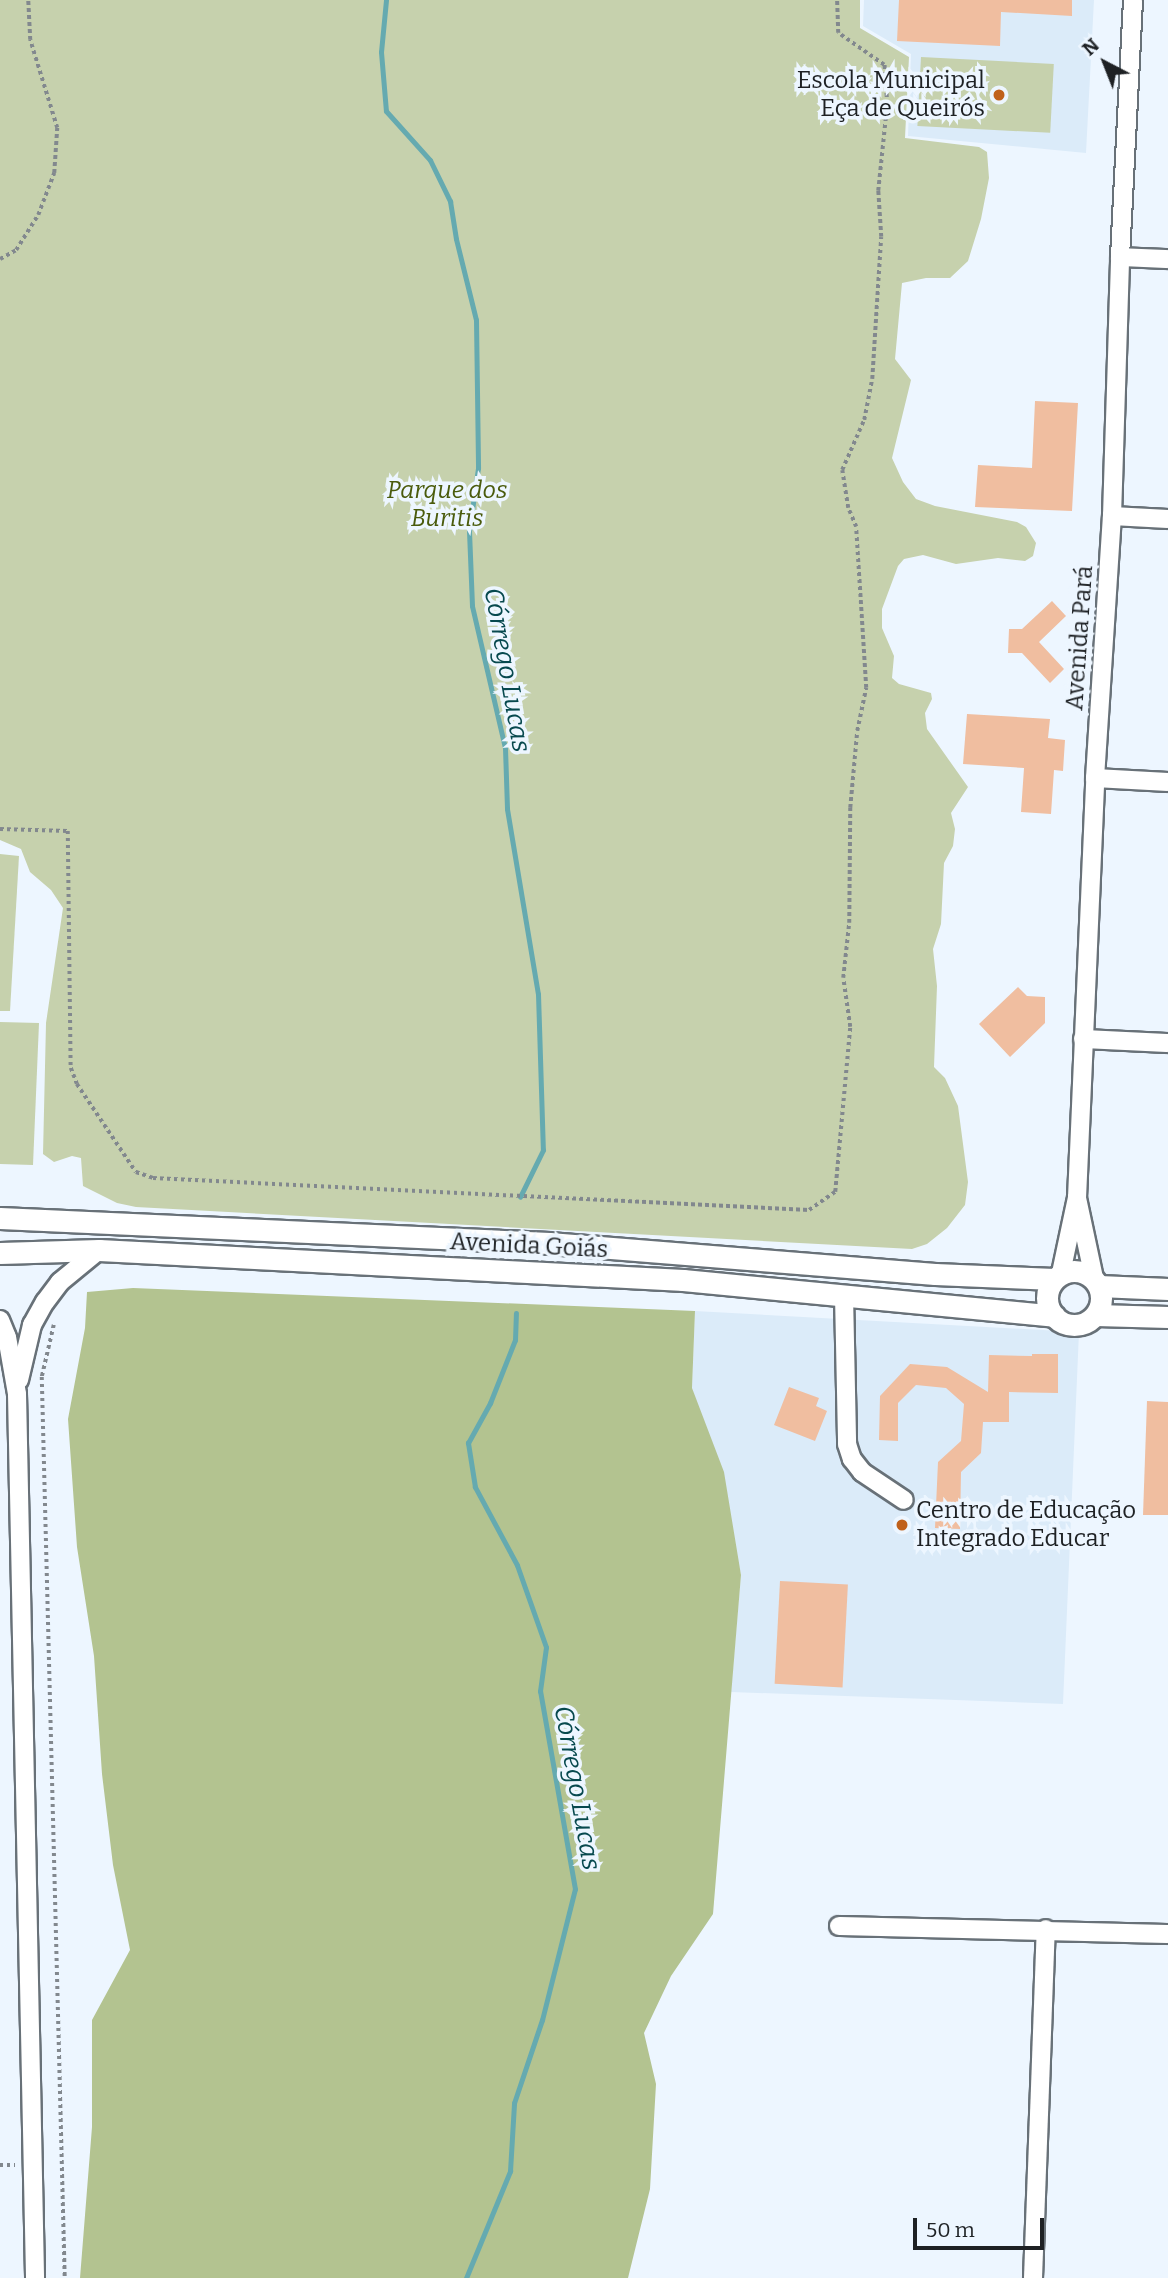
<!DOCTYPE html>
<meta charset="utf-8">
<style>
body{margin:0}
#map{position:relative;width:1168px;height:2278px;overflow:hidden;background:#edf6ff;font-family:Bitter,serif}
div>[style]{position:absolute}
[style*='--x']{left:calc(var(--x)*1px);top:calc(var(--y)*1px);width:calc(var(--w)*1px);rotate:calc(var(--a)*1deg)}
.built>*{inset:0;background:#dbebf9}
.green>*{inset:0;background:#c6d1ad;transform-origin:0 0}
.forest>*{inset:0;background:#b3c390}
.stream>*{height:5px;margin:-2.5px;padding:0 2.5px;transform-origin:2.5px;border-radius:2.5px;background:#65aab0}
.building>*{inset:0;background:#f0bea0;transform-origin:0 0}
.path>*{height:3.5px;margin-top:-1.75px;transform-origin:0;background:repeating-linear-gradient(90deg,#82888e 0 3.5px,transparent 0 7px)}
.roads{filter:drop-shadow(2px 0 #687178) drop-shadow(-2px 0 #687178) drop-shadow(0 2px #687178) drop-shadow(0 -2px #687178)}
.minor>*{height:18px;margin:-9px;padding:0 9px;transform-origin:9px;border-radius:9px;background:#fff}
.major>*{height:21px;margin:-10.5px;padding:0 10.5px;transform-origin:10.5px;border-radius:10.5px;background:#fff}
.major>.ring{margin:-10.5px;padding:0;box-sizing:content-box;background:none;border:21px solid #fff;border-radius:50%}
.dots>*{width:19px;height:19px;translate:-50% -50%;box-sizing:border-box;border:4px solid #edf6ff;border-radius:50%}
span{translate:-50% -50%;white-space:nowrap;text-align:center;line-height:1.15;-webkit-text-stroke:7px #edf6ff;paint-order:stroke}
.poi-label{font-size:24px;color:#1e2124}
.right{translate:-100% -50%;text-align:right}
.left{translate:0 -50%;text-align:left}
.park-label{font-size:24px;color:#4a5b0c;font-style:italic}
.street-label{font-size:24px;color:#1e2124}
.water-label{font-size:26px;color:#07494e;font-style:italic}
.north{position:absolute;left:1070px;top:28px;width:70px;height:70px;-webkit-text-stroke:5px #edf6ff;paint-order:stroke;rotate:318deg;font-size:19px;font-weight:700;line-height:28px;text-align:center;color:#1e2124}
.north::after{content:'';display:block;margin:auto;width:24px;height:32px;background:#1e2124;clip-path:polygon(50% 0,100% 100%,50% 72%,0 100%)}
.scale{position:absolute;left:913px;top:2218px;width:131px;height:32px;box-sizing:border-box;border:4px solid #1e2124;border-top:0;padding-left:9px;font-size:21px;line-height:24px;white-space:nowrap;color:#1e2124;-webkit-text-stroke:5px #edf6ff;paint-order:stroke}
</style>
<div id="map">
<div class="built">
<i style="clip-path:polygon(864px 0,1094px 0,1086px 153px,908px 136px,911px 54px,863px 26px)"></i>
<i style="clip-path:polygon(695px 1311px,1079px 1332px,1063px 1704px,731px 1692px,741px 1574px,692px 1388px)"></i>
</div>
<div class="green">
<i style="clip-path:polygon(0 0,860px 0,860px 28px,909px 57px,905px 138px,979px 147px,987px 152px,989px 178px,981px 219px,968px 261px,950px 278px,926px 278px,902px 283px,895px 359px,911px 380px,892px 458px,903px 482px,916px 499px,935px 506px,1017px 522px,1026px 527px,1036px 543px,1033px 556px,1025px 561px,998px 558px,956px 564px,923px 555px,904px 559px,898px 566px,882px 609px,882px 628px,894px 656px,892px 678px,899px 684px,931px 693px,932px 699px,925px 713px,927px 729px,968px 787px,951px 813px,955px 829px,953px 846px,944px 863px,941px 924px,933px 949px,937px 986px,934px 1067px,945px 1078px,958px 1106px,968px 1182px,965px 1205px,947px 1228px,927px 1244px,912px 1249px,136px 1207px,117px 1203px,83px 1186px,81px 1158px,72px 1156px,54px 1162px,43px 1154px,46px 1023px,63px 908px,51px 890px,30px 872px,21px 849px,0 840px)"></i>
<i style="left:921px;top:57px;width:133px;height:69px;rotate:3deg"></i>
<i style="clip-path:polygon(0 854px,19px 856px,10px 1011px,0 1011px)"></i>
<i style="clip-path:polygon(0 1022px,39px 1023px,33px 1165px,0 1164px)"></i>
</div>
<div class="forest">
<i style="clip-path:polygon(133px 1288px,695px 1311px,692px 1388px,724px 1472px,741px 1575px,713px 1914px,671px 1976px,644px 2033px,656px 2084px,650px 2189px,628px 2278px,80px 2278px,92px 2127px,92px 2020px,130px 1950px,113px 1865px,102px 1774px,94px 1656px,77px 1547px,68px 1419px,85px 1328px,87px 1292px)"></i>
</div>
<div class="stream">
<i style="--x:386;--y:0;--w:52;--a:95.5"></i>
<i style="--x:381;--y:52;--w:59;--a:85.2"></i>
<i style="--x:386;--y:111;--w:66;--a:48.1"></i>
<i style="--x:430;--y:160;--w:46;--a:64"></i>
<i style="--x:450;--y:201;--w:38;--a:81"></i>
<i style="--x:456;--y:239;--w:83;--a:76.1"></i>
<i style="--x:476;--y:320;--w:148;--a:89.2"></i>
<i style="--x:478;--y:468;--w:64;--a:98.1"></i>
<i style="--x:469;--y:531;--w:75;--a:87.7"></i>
<i style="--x:472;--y:606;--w:146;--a:76.9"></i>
<i style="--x:505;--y:748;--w:61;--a:88.1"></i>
<i style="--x:507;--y:809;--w:188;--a:80.5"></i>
<i style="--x:538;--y:994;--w:156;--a:88.2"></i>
<i style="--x:543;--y:1150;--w:52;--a:116.1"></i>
<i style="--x:466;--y:2278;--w:116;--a:-67.6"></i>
<i style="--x:510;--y:2171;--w:68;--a:-86.6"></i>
<i style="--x:514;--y:2103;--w:88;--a:-71.4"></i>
<i style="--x:542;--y:2020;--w:135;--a:-75.9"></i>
<i style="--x:575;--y:1889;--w:201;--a:-100"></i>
<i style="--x:540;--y:1691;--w:44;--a:-82.2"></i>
<i style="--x:546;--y:1647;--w:87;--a:-109.5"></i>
<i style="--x:517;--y:1565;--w:89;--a:-118.3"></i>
<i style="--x:475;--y:1487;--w:45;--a:-99"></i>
<i style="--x:468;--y:1443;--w:46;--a:-61.2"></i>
<i style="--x:490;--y:1403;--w:68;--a:-68.4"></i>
<i style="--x:515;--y:1340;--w:27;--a:-88"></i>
</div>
<div class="building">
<i style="clip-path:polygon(899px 0,1072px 0,1072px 16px,1001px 12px,1000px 46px,897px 41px)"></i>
<i style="clip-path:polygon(1035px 401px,1078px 403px,1072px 511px,975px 507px,978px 465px,1032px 468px)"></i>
<i style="clip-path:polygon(1052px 601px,1066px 616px,1039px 642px,1064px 669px,1050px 683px,1022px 653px,1008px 653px,1009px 629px,1022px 629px)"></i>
<i style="clip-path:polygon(967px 714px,1050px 719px,1048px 738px,1065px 740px,1063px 771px,1054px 770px,1051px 814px,1021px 812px,1024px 768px,963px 764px)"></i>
<i style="clip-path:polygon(1018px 987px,1027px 996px,1045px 997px,1045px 1023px,1010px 1057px,979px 1024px)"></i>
<i style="clip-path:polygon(1032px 1354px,1058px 1354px,1058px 1393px,1009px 1392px,1009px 1422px,983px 1422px,981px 1453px,961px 1472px,960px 1529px,935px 1528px,938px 1462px,961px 1441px,964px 1404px,946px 1388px,916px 1385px,898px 1403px,898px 1441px,879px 1440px,880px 1396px,910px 1364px,947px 1367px,988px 1392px,989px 1355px,1032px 1356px)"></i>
<i style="clip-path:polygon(789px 1387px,819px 1398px,816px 1406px,827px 1411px,815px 1441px,774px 1425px)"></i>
<i style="clip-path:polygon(1147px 1401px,1168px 1402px,1168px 1515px,1143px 1515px)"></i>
<i style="left:780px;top:1581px;width:68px;height:103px;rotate:3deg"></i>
</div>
<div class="path">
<i style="--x:0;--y:259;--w:18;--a:-29"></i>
<i style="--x:16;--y:250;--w:41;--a:-57.8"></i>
<i style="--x:38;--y:215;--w:45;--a:-69.1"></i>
<i style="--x:54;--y:173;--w:45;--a:-86.2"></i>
<i style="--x:57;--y:128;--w:92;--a:-107.1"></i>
<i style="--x:30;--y:40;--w:40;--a:-92.9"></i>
<i style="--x:0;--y:829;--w:68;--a:1.7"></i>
<i style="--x:68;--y:831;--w:237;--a:89.3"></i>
<i style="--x:71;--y:1068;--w:17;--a:69"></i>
<i style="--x:77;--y:1084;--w:106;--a:56.2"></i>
<i style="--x:136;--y:1172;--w:18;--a:19"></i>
<i style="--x:153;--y:1178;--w:657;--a:2.79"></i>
<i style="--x:809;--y:1210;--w:32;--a:-35"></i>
<i style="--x:835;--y:1192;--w:166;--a:-84.8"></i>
<i style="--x:850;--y:1027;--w:49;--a:-98.1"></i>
<i style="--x:843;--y:978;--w:55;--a:-83.8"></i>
<i style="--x:849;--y:923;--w:115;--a:-89.5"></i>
<i style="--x:850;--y:808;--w:77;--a:-84.8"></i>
<i style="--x:857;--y:731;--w:44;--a:-78.2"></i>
<i style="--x:866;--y:688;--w:161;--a:-93.6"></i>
<i style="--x:856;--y:527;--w:21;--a:-113"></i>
<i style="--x:848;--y:508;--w:38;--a:-99"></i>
<i style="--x:842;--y:470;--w:55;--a:-66.3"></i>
<i style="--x:864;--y:420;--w:42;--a:-79"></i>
<i style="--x:872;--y:379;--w:142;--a:-86.4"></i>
<i style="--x:881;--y:237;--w:46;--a:-93.7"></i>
<i style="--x:878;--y:191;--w:87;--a:-84.1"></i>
<i style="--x:887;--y:104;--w:39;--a:-94"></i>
<i style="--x:884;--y:65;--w:56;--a:-145.2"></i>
<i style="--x:838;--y:33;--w:33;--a:-92"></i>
<i style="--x:54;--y:1325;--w:53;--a:103"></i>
<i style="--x:42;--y:1377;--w:901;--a:88.54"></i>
<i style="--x:0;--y:2165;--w:15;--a:0"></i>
</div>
<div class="roads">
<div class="minor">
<i style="--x:1120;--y:257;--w:48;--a:2.4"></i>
<i style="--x:1112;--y:516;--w:56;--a:3.1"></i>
<i style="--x:1095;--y:778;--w:73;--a:3.1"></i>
<i style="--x:1083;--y:1039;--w:85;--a:2.7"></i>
<i style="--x:1061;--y:1273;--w:77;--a:-78"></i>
<i style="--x:1094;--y:1278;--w:82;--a:-102"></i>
<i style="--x:1077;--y:1198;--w:420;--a:-87.5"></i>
<i style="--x:1095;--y:778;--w:263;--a:-86.3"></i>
<i style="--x:1112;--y:516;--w:259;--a:-88.2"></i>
<i style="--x:1120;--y:257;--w:257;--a:-87.1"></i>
<i style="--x:844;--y:1295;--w:149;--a:88.8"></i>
<i style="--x:847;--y:1444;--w:16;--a:72"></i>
<i style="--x:852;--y:1459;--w:16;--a:52"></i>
<i style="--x:862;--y:1472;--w:50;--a:33.7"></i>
<i style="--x:0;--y:1320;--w:18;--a:68"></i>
<i style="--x:7;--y:1337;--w:58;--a:80"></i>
<i style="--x:17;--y:1394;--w:884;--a:88.83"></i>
<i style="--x:19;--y:1380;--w:57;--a:-76.7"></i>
<i style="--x:32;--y:1325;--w:26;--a:-61"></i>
<i style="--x:45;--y:1302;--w:25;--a:-53"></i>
<i style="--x:60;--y:1282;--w:50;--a:-39.4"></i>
<i style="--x:839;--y:1926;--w:329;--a:1.4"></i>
<i style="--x:1033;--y:2278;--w:349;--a:-87.9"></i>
</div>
<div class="major">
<i style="--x:0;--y:1218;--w:550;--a:2.61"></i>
<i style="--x:549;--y:1243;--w:387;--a:4.6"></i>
<i style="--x:935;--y:1274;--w:119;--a:2.4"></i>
<i style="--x:0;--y:1253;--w:99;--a:-1.7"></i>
<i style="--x:99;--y:1250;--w:585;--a:2.94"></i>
<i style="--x:683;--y:1280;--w:373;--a:5.5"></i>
<i class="ring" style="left:1047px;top:1271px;width:33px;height:33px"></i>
<i style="--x:1099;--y:1286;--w:69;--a:2.5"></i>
<i style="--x:1096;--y:1315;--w:72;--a:1.6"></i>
</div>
</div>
<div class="dots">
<i style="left:999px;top:95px;background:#c0611b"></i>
<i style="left:902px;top:1525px;background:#c0611b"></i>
</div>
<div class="poi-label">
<span class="right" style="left:985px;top:95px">Escola Municipal<br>Eça de Queirós</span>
<span class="left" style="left:916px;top:1525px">Centro de Educação<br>Integrado Educar</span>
</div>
<div class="park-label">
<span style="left:447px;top:505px">Parque dos<br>Buritis</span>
</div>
<div class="street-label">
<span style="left:1080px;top:638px;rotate:-86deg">Avenida Pará</span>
<span style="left:529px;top:1246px;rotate:3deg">Avenida Goiás</span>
</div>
<div class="water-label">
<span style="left:507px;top:670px;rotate:80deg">Córrego Lucas</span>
<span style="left:577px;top:1788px;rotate:80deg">Córrego Lucas</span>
</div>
<div class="north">N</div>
<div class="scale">50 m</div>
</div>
